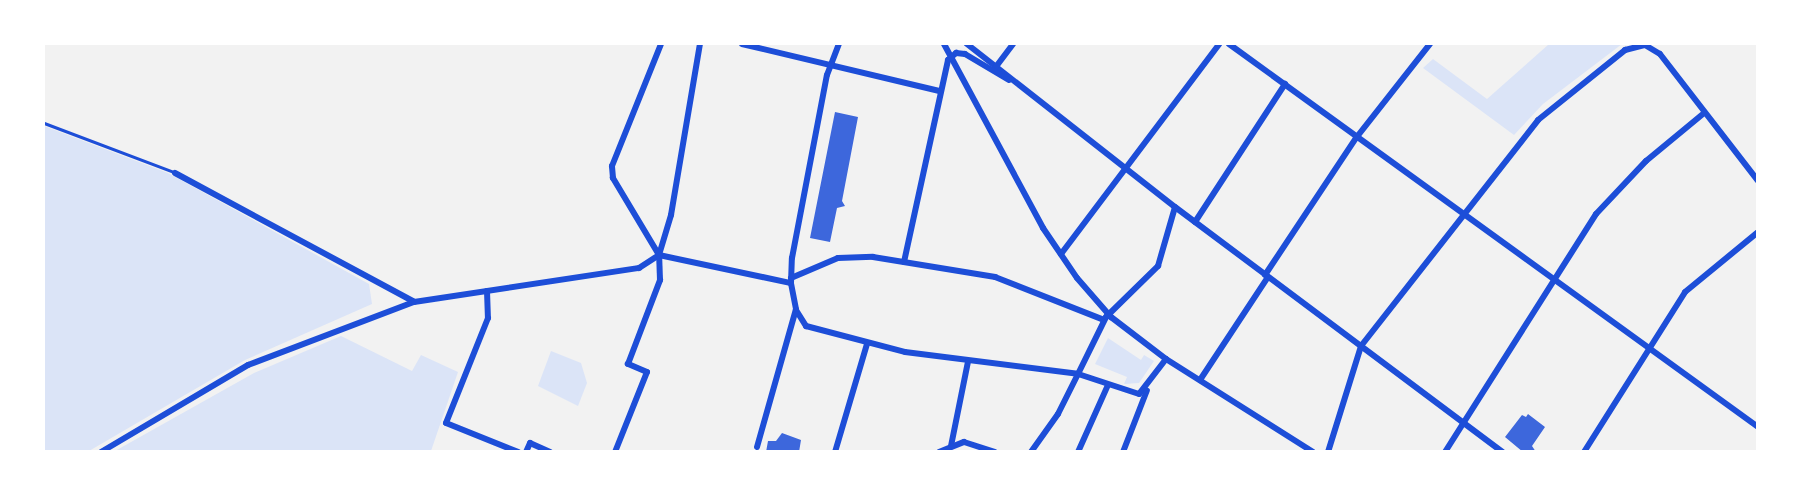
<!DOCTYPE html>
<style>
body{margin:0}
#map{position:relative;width:1801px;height:495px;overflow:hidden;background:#f2f2f2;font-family:"Alegreya Sans",sans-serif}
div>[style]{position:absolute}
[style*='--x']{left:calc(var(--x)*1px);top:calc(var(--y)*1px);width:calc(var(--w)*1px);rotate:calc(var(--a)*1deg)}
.green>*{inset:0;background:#dbe4f7}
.building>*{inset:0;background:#3d67dc}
.service>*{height:3px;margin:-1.5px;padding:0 1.5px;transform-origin:1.5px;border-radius:1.5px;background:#1d4ed8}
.minor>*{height:6px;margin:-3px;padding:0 3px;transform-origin:3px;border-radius:3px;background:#1d4ed8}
span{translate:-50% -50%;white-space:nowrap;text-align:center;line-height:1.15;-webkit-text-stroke:4.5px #fff;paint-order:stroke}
.frame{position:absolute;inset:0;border:45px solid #fff;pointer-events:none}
</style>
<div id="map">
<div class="green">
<i style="clip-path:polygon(1549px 44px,1622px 44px,1543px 104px,1514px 135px,1423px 68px,1433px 59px,1487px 99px)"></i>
<i style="clip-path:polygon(44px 126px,168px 173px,369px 284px,372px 304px,245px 360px,89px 451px,44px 451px)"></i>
<i style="clip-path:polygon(341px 336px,412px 371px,421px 355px,458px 372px,431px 451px,115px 451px,254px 373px)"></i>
<i style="clip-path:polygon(1108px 338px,1141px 360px,1144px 355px,1154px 361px,1139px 383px,1124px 384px,1127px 377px,1095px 364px)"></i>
<i style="clip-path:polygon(551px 351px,581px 363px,587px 383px,578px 406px,538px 386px)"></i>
</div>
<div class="building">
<i style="clip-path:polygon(835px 112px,858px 117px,842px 201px,845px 206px,837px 208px,830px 242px,810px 238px)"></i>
<i style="clip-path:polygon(1528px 414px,1545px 427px,1532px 446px,1536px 452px,1523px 452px,1505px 437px,1522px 415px,1526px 417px)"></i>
<i style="clip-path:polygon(782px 433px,801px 440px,799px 452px,766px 452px,768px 441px,776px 441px)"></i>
</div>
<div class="service">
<i style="--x:44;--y:123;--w:139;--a:20.7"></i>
</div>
<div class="minor">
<i style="--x:742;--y:44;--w:204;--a:13.4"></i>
<i style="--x:944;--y:44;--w:209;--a:61.7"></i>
<i style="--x:1043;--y:228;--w:60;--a:55.8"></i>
<i style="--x:1077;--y:278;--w:52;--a:48.9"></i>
<i style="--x:1111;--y:317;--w:69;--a:37.4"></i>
<i style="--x:1166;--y:359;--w:174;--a:32.3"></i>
<i style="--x:967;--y:44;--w:264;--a:38.1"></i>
<i style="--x:1175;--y:207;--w:409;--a:36.8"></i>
<i style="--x:1229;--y:44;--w:653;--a:35.9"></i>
<i style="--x:995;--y:68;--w:30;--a:-53"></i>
<i style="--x:175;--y:173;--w:270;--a:28.3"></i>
<i style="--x:1195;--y:222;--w:165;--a:-56.9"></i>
<i style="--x:1061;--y:254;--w:263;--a:-53"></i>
<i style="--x:659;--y:255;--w:42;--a:-73.3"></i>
<i style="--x:671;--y:215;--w:173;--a:-80.4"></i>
<i style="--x:904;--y:262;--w:207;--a:-77.7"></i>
<i style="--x:948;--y:60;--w:11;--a:-41"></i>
<i style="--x:956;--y:53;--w:9;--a:6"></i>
<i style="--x:965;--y:54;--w:51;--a:30.6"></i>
<i style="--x:1265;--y:275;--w:164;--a:-56.4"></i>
<i style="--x:1356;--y:138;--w:120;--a:-51.8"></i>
<i style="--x:791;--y:278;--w:51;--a:-23.1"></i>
<i style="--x:838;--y:258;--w:35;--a:-2"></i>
<i style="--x:873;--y:257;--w:124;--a:9.3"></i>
<i style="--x:995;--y:277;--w:117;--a:21.5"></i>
<i style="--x:487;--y:291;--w:27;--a:88"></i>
<i style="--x:488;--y:318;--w:113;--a:111.8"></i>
<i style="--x:446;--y:423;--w:78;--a:21.9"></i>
<i style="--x:796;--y:310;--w:19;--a:58"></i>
<i style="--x:806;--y:326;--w:102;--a:14.7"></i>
<i style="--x:905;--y:352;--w:174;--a:7.2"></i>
<i style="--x:1078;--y:374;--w:45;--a:116.6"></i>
<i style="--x:1058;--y:414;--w:47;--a:125.4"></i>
<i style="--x:1166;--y:359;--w:44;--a:127.6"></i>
<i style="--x:1139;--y:394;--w:64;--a:-161.8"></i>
<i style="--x:1078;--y:374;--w:64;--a:-63.8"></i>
<i style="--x:1106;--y:317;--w:73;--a:-44.4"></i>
<i style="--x:1158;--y:266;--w:61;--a:-73.9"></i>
<i style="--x:1200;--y:380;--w:123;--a:-56.6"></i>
<i style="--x:951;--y:446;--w:86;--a:-78.6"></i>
<i style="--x:757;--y:447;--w:143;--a:-74.2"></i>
<i style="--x:796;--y:309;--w:26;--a:-101"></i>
<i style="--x:791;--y:283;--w:25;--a:-88"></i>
<i style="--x:792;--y:258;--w:186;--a:-79.2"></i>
<i style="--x:827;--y:75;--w:33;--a:-69"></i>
<i style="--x:101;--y:452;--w:171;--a:-30.6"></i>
<i style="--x:248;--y:365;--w:178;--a:-20.8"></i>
<i style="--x:414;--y:302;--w:228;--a:-8.6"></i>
<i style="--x:639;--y:268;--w:24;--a:-33"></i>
<i style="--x:659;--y:255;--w:135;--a:12"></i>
<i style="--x:526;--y:452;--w:10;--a:-66"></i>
<i style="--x:530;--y:443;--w:22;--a:24"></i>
<i style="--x:615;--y:452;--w:86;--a:-68.2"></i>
<i style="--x:647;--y:372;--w:21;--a:-157"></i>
<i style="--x:628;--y:364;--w:90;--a:-69.1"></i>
<i style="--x:660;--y:280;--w:25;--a:-92"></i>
<i style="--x:659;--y:255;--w:90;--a:-120.9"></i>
<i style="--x:613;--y:178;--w:12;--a:-95"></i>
<i style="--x:612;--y:166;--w:131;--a:-68.1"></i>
<i style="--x:835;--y:452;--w:113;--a:-73.5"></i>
<i style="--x:939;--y:452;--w:27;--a:-22"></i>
<i style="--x:964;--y:442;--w:32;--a:18"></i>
<i style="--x:1078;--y:452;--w:73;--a:-65.9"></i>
<i style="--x:1123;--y:452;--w:66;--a:-68.8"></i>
<i style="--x:1328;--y:452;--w:111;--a:-72.7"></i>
<i style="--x:1361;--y:346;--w:287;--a:-51.9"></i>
<i style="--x:1538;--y:120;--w:112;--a:-38.8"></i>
<i style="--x:1625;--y:50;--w:21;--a:-14"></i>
<i style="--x:1645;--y:45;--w:17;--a:31"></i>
<i style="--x:1660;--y:54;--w:160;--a:52.3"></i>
<i style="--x:1445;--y:452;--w:282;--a:-57.6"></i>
<i style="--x:1596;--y:214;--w:73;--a:-46.7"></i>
<i style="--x:1646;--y:161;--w:75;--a:-39.6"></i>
<i style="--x:1584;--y:452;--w:189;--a:-57.7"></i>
<i style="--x:1685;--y:292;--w:94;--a:-39.4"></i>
</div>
<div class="frame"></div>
</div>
